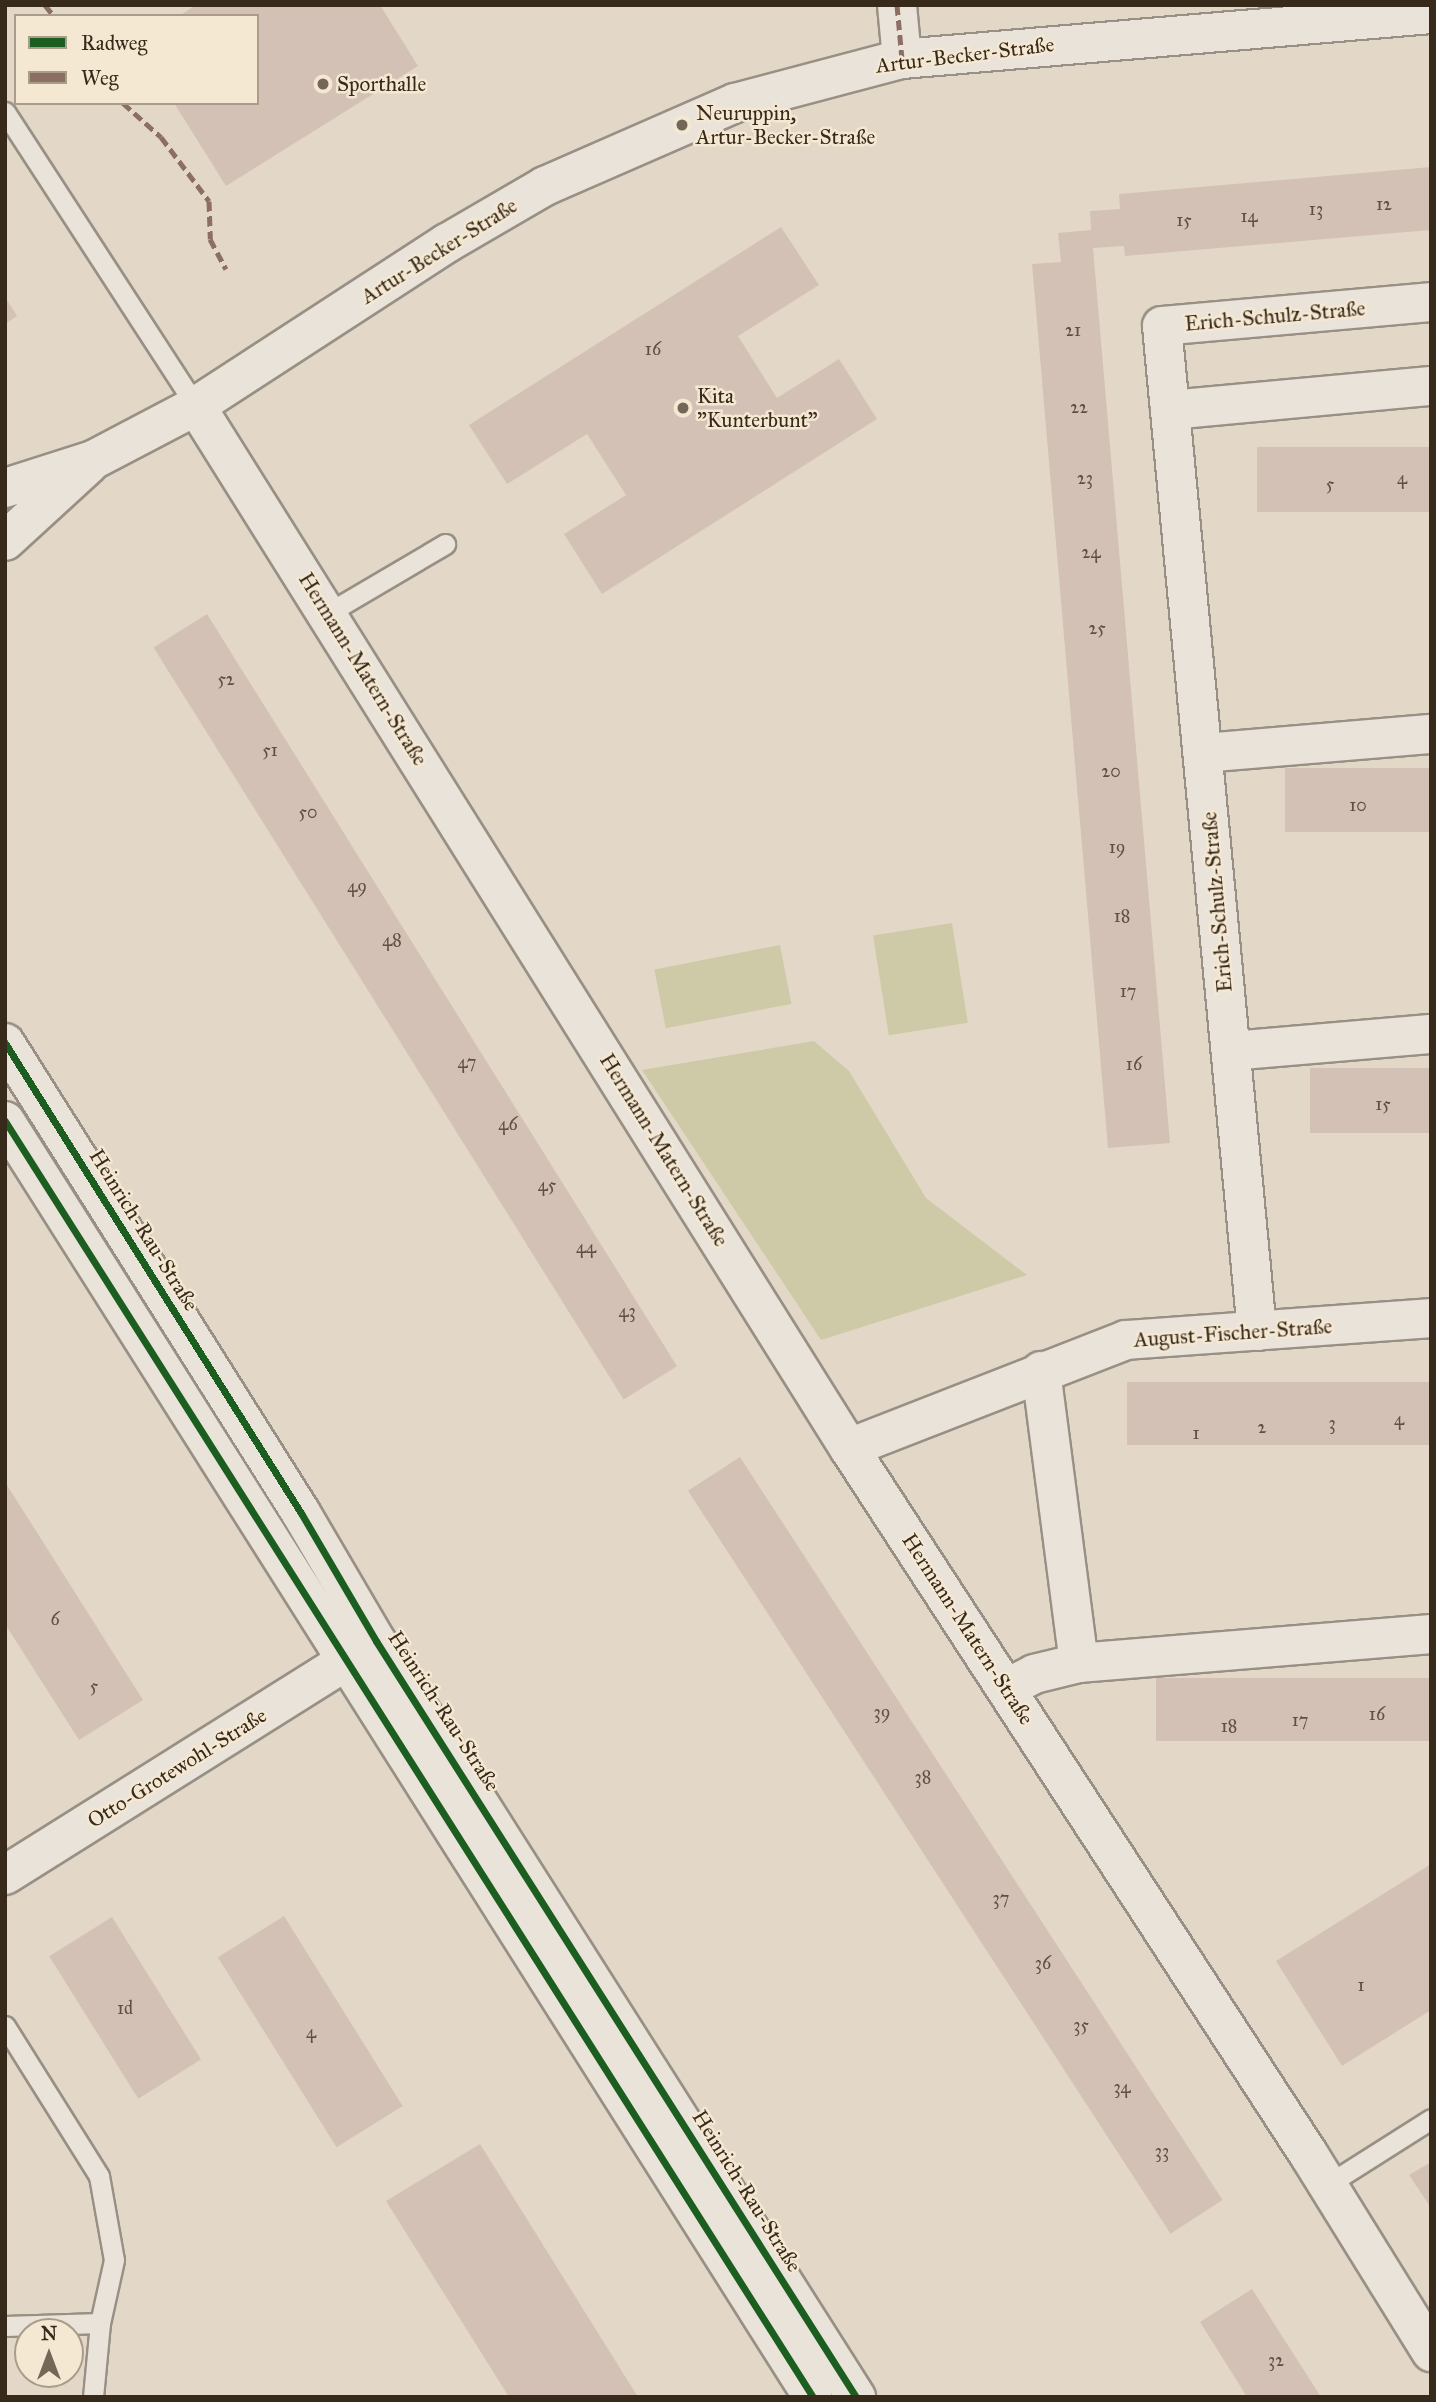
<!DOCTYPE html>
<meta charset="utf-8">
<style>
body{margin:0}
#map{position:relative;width:1436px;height:2402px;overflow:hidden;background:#e3d8c7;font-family:"IM FELL Great Primer",serif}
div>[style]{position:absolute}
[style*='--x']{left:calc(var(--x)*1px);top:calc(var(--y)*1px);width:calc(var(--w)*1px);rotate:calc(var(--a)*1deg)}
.green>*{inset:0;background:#cecaa7;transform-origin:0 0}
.building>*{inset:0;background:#d4c1b5;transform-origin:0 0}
.roads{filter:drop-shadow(2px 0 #989084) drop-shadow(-2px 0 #989084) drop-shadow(0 2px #989084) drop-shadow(0 -2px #989084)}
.lane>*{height:19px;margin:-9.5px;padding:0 9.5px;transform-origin:9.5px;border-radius:9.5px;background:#e9e3da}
.street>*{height:38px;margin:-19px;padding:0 19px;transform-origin:19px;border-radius:19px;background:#e9e3da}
.secondary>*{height:38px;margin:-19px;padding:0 19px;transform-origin:19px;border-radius:19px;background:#e9e3da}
.quiet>*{height:5px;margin-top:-2.5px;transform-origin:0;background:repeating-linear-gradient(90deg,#8d6e63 0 10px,transparent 0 15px)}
.cycleway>*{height:7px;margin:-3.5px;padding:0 3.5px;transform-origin:3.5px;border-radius:3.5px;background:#1b5e20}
.dots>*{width:19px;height:19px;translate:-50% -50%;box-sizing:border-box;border:4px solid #f5e8d2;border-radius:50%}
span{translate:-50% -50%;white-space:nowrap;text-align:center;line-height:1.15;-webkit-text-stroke:5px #f5e8d2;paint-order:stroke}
.number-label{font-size:18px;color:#5f5042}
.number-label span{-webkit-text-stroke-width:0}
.street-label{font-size:21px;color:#382a1b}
.poi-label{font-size:21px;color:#382a1b}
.left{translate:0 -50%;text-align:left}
.frame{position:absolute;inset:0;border:7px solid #382a1b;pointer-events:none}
.legend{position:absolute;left:14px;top:14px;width:245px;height:91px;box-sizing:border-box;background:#f5e8d2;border:2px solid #a99c89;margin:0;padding:9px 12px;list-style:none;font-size:21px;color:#382a1b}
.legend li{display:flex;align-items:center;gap:14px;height:35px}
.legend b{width:35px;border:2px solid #a99c89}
.north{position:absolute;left:14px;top:2318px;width:70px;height:70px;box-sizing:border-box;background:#f5e8d2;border:2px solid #a99c89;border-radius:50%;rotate:0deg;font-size:19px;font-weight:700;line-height:28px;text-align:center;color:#382a1b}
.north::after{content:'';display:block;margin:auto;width:24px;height:32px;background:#746757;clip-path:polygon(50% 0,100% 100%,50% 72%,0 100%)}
</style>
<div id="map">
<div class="green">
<i style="left:952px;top:923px;width:101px;height:80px;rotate:81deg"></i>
<i style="left:780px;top:945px;width:60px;height:128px;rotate:79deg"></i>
<i style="clip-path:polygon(814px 1041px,849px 1071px,926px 1198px,1027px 1275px,821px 1340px,642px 1070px)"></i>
</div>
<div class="building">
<i style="clip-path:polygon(196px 5px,380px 5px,418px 66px,226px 186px,174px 103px,257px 103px,257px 16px,179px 16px)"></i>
<i style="clip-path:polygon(1431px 167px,1431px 230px,1125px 256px,1124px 246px,1093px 248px,1170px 1143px,1108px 1148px,1032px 264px,1061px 262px,1058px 233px,1091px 230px,1090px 211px,1120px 209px,1119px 194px)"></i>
<i style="clip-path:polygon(781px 227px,819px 285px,738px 336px,777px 398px,839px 359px,877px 419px,602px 594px,564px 534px,626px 495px,587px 434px,507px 484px,469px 425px)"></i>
<i style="clip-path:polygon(5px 297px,17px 316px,5px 324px)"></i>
<i style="left:1431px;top:447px;width:65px;height:174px;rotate:90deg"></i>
<i style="left:207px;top:614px;width:887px;height:63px;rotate:58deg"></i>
<i style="left:1431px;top:768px;width:64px;height:146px;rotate:90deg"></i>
<i style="left:1431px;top:1068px;width:65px;height:121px;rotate:90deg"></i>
<i style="left:1431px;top:1382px;width:63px;height:304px;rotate:90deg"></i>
<i style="left:740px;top:1457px;width:886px;height:62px;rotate:57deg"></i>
<i style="clip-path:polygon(5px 1482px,143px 1700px,79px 1740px,5px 1624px)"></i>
<i style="left:1431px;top:1678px;width:63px;height:275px;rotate:90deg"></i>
<i style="clip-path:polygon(1431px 1864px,1431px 2010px,1342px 2066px,1276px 1961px)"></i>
<i style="left:284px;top:1916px;width:224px;height:78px;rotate:58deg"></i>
<i style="left:112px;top:1917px;width:168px;height:74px;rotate:58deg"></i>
<i style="clip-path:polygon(480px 2144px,638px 2397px,509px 2397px,386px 2201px)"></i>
<i style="clip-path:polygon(1431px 2162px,1431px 2208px,1409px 2175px)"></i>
<i style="clip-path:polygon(1252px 2289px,1321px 2397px,1247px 2397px,1200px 2322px)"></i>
</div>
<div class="roads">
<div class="lane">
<i style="--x:5;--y:112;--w:351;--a:57"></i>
<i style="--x:328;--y:613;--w:136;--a:-30.5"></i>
<i style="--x:5;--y:2026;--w:177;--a:57.9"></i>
<i style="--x:99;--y:2176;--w:85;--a:79.9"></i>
<i style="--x:114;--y:2260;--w:65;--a:102.5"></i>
<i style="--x:100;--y:2323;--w:95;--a:178.2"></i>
<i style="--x:1327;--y:2185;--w:123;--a:-32.4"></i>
<i style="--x:93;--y:2397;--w:74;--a:-84.6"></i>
</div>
<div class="street">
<i style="--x:897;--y:5;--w:54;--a:84.7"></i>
<i style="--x:196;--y:406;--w:1230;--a:57.93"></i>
<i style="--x:849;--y:1448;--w:843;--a:56.95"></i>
<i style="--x:1309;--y:2155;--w:232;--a:58.2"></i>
<i style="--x:1170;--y:410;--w:262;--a:-5.3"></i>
<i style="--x:5;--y:488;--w:92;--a:-17.7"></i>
<i style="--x:93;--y:460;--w:116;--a:-27.7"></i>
<i style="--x:196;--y:406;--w:299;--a:-33"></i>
<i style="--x:447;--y:243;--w:113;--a:-30.2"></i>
<i style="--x:545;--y:186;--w:207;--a:-23.6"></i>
<i style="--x:735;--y:103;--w:173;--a:-14.8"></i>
<i style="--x:902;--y:59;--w:531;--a:-4.86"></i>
<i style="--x:5;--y:541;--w:114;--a:-42.5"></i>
<i style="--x:1203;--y:753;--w:229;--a:-4.8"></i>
<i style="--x:1231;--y:1051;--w:201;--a:-4.9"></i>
<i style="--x:1257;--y:1331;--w:1009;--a:-95.4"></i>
<i style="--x:1162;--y:326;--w:270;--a:-5.1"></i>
<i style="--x:1041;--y:1371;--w:294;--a:82.6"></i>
<i style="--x:849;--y:1448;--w:297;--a:-21.3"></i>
<i style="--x:1126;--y:1340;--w:306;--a:-4.1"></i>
<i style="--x:1007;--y:1688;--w:30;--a:-27"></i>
<i style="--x:1034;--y:1674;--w:46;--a:-13.7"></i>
<i style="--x:1079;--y:1663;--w:353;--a:-4.7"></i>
<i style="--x:5;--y:1875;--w:405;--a:-32.1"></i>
</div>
<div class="secondary">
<i style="--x:5;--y:1043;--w:555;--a:57.8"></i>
<i style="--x:301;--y:1513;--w:148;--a:59.6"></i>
<i style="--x:376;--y:1641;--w:896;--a:57.59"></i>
<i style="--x:5;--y:1121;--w:1510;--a:57.66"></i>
</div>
</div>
<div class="quiet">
<i style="--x:45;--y:5;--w:14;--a:51"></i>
<i style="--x:897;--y:5;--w:54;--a:84.7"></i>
<i style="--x:123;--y:103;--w:51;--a:41.8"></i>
<i style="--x:161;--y:137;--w:80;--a:53.1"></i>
<i style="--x:209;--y:201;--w:38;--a:88"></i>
<i style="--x:210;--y:239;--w:34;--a:62"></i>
</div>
<div class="cycleway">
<i style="--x:5;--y:1043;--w:555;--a:57.8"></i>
<i style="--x:301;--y:1513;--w:148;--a:59.6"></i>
<i style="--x:376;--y:1641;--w:896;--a:57.59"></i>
<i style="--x:5;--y:1121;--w:1510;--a:57.66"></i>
</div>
<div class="dots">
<i style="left:323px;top:84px;background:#746757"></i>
<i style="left:682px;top:125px;background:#746757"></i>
<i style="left:683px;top:408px;background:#746757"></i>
</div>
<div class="number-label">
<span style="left:1384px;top:204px">12</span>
<span style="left:1316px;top:209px">13</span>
<span style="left:1249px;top:216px">14</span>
<span style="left:1184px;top:220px">15</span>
<span style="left:1073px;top:330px">21</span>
<span style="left:653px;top:349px">16</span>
<span style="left:1079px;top:407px">22</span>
<span style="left:1085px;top:478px">23</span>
<span style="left:1402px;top:478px">4</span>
<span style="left:1330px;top:484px">5</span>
<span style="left:1091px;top:552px">24</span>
<span style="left:1097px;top:628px">25</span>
<span style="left:226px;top:679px">52</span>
<span style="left:270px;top:750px">51</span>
<span style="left:1111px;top:771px">20</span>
<span style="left:1358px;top:805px">10</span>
<span style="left:308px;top:812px">50</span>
<span style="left:1117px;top:847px">19</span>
<span style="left:357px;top:886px">49</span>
<span style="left:1122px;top:916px">18</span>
<span style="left:392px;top:940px">48</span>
<span style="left:1128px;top:991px">17</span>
<span style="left:467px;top:1062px">47</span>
<span style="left:1134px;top:1064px">16</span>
<span style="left:1383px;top:1104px">15</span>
<span style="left:508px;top:1124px">46</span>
<span style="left:547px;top:1185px">45</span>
<span style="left:586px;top:1247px">44</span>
<span style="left:627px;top:1311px">43</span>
<span style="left:1399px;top:1419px">4</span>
<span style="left:1332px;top:1423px">3</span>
<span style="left:1262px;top:1427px">2</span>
<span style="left:1196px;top:1433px">1</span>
<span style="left:55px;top:1619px">6</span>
<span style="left:94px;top:1686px">5</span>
<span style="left:882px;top:1712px">39</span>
<span style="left:1377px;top:1714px">16</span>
<span style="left:1300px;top:1720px">17</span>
<span style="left:1229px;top:1726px">18</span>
<span style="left:923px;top:1777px">38</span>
<span style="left:1001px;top:1898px">37</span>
<span style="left:1043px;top:1963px">36</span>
<span style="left:1361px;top:1985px">1</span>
<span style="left:125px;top:2008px">1d</span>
<span style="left:1081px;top:2025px">35</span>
<span style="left:311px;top:2032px">4</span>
<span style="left:1122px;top:2087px">34</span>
<span style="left:1162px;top:2151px">33</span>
<span style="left:1276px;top:2360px">32</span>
</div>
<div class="street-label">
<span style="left:965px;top:55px;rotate:-7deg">Artur-Becker-Straße</span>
<span style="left:439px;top:251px;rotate:-32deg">Artur-Becker-Straße</span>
<span style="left:1275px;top:316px;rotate:-5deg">Erich-Schulz-Straße</span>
<span style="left:363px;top:669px;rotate:58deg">Hermann-Matern-Straße</span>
<span style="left:1217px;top:902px;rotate:-95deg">Erich-Schulz-Straße</span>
<span style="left:664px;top:1150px;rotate:58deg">Hermann-Matern-Straße</span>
<span style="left:144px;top:1230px;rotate:58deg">Heinrich-Rau-Straße</span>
<span style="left:1233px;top:1333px;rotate:-4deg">August-Fischer-Straße</span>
<span style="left:968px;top:1629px;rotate:57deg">Hermann-Matern-Straße</span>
<span style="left:444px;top:1711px;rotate:57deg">Heinrich-Rau-Straße</span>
<span style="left:177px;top:1768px;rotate:-32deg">Otto-Grotewohl-Straße</span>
<span style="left:747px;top:2191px;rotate:58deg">Heinrich-Rau-Straße</span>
</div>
<div class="poi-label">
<span class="left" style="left:337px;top:84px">Sporthalle</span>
<span class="left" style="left:696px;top:125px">Neuruppin,<br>Artur-Becker-Straße</span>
<span class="left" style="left:697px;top:408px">Kita<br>"Kunterbunt"</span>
</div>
<div class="frame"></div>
<ul class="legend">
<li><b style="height:9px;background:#1b5e20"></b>Radweg</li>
<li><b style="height:9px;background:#8d6e63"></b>Weg</li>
</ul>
<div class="north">N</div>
</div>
